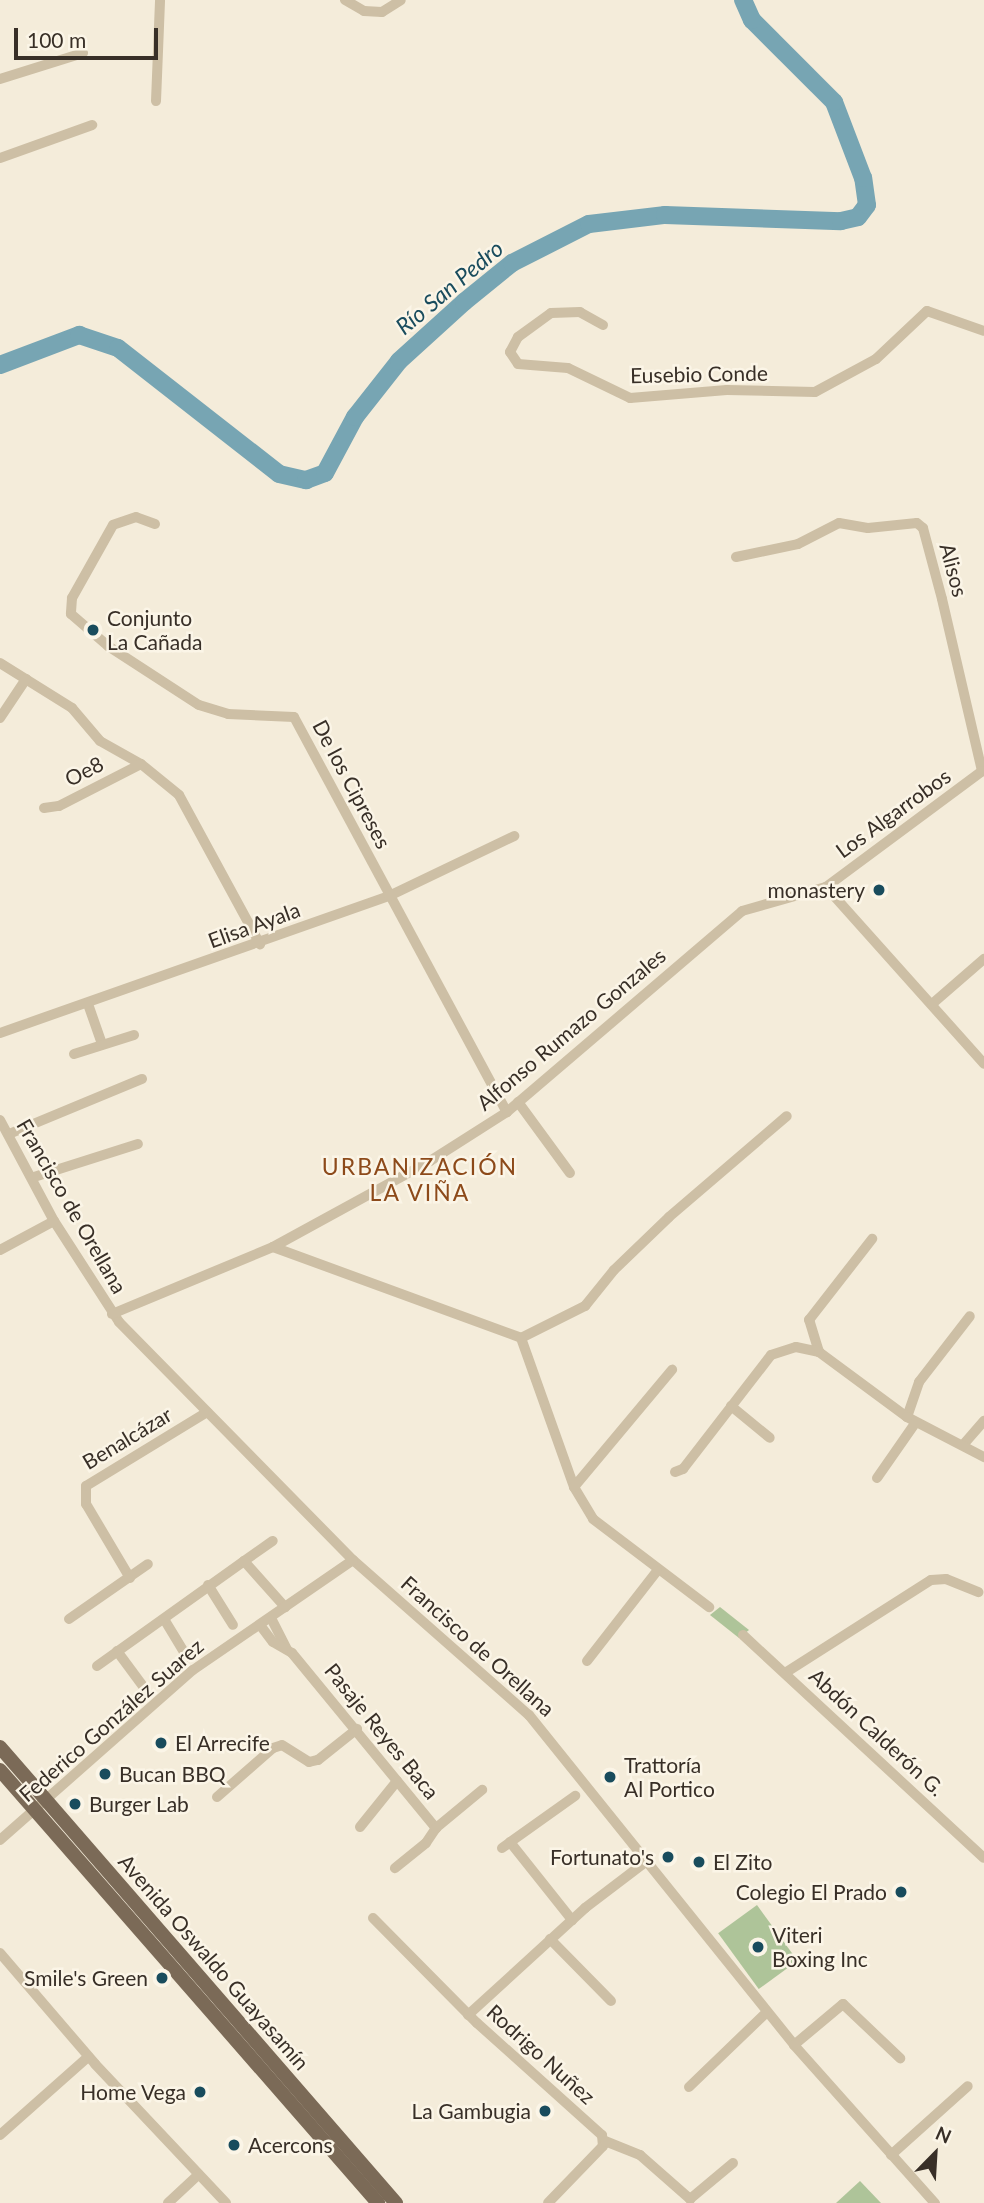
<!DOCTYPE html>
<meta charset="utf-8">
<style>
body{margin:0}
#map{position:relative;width:984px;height:2203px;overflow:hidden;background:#f4ecda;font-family:Lato,sans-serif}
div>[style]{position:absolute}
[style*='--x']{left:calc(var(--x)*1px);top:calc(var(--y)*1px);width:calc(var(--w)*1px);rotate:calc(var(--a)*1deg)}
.green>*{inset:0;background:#aec499;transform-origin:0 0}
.river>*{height:18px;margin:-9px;padding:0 9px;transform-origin:9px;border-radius:9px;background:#77a5b3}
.minor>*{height:10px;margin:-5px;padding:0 5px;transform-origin:5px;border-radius:5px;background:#cdbfa5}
.major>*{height:14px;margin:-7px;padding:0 7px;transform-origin:7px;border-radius:7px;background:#7b6a57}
.dots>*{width:19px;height:19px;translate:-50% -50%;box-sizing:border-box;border:4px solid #fbf5e7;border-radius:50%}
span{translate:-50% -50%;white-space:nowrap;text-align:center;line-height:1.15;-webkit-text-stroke:5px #fbf5e7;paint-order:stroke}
.street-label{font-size:21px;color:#382f27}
.poi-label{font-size:21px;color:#382f27}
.left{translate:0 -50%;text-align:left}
.right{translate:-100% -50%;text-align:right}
.water-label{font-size:23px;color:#194c5d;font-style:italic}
.neighbourhood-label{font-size:23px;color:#8d4a1a;letter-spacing:2px}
.north{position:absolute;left:900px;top:2119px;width:70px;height:70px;-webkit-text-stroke:5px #fbf5e7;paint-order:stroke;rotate:24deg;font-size:19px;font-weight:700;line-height:28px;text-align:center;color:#382f27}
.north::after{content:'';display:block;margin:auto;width:24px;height:32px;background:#382f27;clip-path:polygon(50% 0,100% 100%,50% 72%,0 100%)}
.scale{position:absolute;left:14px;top:28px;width:144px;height:32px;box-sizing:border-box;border:4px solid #382f27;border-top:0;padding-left:9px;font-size:21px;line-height:24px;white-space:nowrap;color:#382f27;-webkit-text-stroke:5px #fbf5e7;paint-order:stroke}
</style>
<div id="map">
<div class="green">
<i style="clip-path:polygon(720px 1607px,749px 1630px,739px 1638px,710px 1615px)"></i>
<i style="left:757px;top:1905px;width:69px;height:48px;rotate:54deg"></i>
<i style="clip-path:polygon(860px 2181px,881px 2203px,836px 2203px)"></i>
</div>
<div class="river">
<i style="--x:0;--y:365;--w:85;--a:-20.8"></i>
<i style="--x:79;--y:335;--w:41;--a:18.4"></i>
<i style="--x:118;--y:348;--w:204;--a:38"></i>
<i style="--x:279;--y:474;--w:28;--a:13"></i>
<i style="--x:306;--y:480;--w:20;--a:-20"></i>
<i style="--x:325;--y:473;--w:64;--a:-61.8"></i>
<i style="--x:355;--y:417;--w:71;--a:-51.8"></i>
<i style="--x:399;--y:361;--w:88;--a:-42.2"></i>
<i style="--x:464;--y:302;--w:62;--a:-39.1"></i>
<i style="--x:512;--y:263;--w:86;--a:-26.9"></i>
<i style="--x:589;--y:224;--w:77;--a:-6.8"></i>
<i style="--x:665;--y:215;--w:176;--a:2"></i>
<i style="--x:841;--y:221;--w:17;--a:-13"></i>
<i style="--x:858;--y:217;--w:15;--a:-53"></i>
<i style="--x:867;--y:205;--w:27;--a:-98"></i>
<i style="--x:863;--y:178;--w:81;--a:-110.9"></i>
<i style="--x:834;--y:102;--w:116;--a:-135"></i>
<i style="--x:752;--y:20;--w:22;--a:-114"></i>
</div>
<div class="minor">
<i style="--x:345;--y:0;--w:22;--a:30"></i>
<i style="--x:364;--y:11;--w:18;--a:3"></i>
<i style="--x:382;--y:12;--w:22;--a:-32"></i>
<i style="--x:0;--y:79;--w:87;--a:-17.4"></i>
<i style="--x:156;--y:101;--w:101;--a:-87.7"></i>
<i style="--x:0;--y:158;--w:98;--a:-19.7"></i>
<i style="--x:603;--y:325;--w:26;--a:-151"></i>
<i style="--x:580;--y:312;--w:29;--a:178"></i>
<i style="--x:551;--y:313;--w:41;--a:144"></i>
<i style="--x:518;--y:337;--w:17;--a:118"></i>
<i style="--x:510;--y:352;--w:14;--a:56"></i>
<i style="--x:518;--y:364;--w:50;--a:4.6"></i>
<i style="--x:568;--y:368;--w:69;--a:25.8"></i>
<i style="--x:630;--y:398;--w:97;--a:-4.7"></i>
<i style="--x:727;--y:390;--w:88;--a:1.3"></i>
<i style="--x:815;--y:392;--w:69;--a:-28.4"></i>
<i style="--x:876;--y:359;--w:70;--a:-43.3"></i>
<i style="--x:927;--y:311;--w:60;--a:19.3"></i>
<i style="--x:155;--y:524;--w:20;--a:-160"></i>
<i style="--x:136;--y:517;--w:24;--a:161"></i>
<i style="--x:113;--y:525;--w:84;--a:119.3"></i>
<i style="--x:72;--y:598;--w:16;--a:94"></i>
<i style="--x:71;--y:614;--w:49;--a:40.9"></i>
<i style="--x:108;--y:646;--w:108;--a:33"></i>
<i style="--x:199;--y:705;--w:30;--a:17"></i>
<i style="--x:228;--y:714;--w:66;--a:2.6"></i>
<i style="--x:294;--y:717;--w:449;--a:61.7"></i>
<i style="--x:736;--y:557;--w:63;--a:-11.8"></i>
<i style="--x:798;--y:544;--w:46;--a:-27.1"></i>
<i style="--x:839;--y:523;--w:29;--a:10"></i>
<i style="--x:868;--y:528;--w:49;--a:-5.8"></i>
<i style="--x:917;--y:523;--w:8;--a:40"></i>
<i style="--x:923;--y:528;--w:73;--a:75"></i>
<i style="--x:942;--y:599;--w:177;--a:76.9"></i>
<i style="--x:0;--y:663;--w:85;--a:32"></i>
<i style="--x:72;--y:708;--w:43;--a:49.7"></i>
<i style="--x:100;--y:741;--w:47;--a:29.3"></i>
<i style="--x:141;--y:764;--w:49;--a:39.2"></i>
<i style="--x:179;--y:795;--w:170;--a:61.5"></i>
<i style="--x:0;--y:718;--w:47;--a:-56.3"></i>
<i style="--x:44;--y:808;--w:15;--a:-8"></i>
<i style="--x:59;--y:806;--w:92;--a:-27.1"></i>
<i style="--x:826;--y:887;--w:237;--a:48.2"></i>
<i style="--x:88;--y:1004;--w:42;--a:70.7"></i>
<i style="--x:932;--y:1004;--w:69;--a:-40.9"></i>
<i style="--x:0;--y:1033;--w:412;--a:-19.4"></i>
<i style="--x:389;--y:896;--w:139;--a:-25.6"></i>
<i style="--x:74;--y:1054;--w:63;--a:-17.6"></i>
<i style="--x:518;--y:1102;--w:88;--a:53.8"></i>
<i style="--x:0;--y:1120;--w:115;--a:61.9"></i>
<i style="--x:54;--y:1221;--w:120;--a:57.2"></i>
<i style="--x:119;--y:1322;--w:334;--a:45.5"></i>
<i style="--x:353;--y:1560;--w:235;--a:41.4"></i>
<i style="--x:529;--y:1715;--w:423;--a:51.2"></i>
<i style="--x:794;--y:2045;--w:212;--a:48.3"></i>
<i style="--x:9;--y:1134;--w:144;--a:-22.5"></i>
<i style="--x:34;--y:1177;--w:109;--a:-17.6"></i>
<i style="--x:273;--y:1247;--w:264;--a:20.1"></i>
<i style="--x:521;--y:1338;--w:72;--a:-26.6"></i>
<i style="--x:585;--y:1306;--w:46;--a:-51.1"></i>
<i style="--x:614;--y:1270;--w:76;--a:-43.9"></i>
<i style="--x:669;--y:1217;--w:155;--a:-40.6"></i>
<i style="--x:0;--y:1250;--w:61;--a:-28.2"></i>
<i style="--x:112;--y:1314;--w:174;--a:-22.6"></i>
<i style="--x:273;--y:1247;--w:179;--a:-28.7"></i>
<i style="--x:430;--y:1161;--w:91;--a:-32.5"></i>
<i style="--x:507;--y:1112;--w:309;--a:-40.5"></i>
<i style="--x:742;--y:911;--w:87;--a:-15.9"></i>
<i style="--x:826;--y:887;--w:194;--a:-36.6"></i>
<i style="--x:521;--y:1338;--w:158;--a:70.4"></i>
<i style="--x:574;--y:1487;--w:37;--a:59"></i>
<i style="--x:593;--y:1519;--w:146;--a:37.2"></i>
<i style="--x:819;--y:1352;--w:34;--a:-107"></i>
<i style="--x:809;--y:1320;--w:103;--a:-52.1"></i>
<i style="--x:731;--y:1406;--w:50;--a:39.4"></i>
<i style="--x:907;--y:1417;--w:37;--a:-71"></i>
<i style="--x:919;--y:1382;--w:83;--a:-52.3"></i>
<i style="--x:963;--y:1445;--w:32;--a:-49"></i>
<i style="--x:675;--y:1472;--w:9;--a:-21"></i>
<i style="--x:683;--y:1469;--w:144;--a:-52.3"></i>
<i style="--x:771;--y:1355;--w:26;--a:-18"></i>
<i style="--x:796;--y:1347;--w:24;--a:12"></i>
<i style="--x:819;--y:1352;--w:109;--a:36.5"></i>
<i style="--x:907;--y:1417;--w:87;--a:27.5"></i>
<i style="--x:877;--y:1478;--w:68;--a:-55.1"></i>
<i style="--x:574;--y:1487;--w:153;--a:-50.1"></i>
<i style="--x:244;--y:1561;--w:35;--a:-35"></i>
<i style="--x:130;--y:1578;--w:86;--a:-120.7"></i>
<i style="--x:86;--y:1504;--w:18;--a:-90"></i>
<i style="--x:86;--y:1486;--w:142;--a:-31.4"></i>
<i style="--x:208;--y:1585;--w:47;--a:58"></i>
<i style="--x:271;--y:1618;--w:35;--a:63"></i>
<i style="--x:69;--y:1619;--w:96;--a:-34.8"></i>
<i style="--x:164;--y:1619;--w:44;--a:58.8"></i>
<i style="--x:260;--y:1625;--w:21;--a:53"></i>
<i style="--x:273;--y:1642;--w:22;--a:30"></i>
<i style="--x:292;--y:1653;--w:227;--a:50.6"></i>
<i style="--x:436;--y:1828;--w:18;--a:124"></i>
<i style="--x:426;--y:1843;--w:40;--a:141"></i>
<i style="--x:743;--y:1635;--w:328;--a:42.8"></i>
<i style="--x:117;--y:1651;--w:47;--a:53.6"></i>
<i style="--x:587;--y:1661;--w:114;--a:-52.1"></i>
<i style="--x:97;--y:1666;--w:181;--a:-35.5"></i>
<i style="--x:244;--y:1561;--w:62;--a:48.3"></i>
<i style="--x:785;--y:1673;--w:173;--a:-32.5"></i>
<i style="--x:931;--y:1580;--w:15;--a:-4"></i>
<i style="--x:946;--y:1579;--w:35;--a:22"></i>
<i style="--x:217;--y:1797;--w:74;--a:-41.2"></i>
<i style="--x:273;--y:1748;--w:9;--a:-18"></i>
<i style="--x:282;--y:1745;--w:32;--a:32"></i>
<i style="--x:309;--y:1762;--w:9;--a:-13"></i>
<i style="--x:318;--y:1760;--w:50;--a:-38.5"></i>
<i style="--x:360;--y:1827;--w:59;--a:-51.2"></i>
<i style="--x:436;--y:1828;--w:60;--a:-39.6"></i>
<i style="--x:0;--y:1840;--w:257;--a:-41.4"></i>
<i style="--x:193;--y:1670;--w:194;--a:-34.5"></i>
<i style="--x:510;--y:1842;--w:100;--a:51.5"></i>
<i style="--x:502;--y:1848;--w:90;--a:-35.5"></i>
<i style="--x:373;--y:1918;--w:148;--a:45.3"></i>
<i style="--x:477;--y:2023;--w:168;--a:41.9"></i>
<i style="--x:602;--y:2135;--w:11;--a:85"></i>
<i style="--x:603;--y:2146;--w:79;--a:134"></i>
<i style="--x:550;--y:1939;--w:87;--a:45.5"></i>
<i style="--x:0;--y:1953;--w:146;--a:49.4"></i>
<i style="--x:95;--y:2064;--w:191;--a:46.7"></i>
<i style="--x:468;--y:2015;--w:159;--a:-42.4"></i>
<i style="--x:585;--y:1908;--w:78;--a:-37.2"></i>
<i style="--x:794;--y:2045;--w:64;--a:-39.9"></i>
<i style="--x:843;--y:2004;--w:79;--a:43.5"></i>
<i style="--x:689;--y:2087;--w:108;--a:-43.9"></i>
<i style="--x:0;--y:2135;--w:118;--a:-41.6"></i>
<i style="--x:605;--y:2141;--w:38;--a:22"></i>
<i style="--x:640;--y:2155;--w:67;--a:41.3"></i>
<i style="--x:690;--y:2199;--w:56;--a:-39.9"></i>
<i style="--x:891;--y:2155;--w:103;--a:-41.9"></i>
<i style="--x:168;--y:2203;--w:42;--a:-43.1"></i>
</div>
<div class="major">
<i style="--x:0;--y:1747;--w:604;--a:49.03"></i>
<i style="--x:0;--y:1770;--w:575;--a:48.88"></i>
</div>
<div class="dots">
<i style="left:93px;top:630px;background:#194c5d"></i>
<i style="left:879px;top:890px;background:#194c5d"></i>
<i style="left:161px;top:1743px;background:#194c5d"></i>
<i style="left:105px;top:1774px;background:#194c5d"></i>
<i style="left:610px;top:1777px;background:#194c5d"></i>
<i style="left:75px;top:1804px;background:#194c5d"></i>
<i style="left:668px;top:1857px;background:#194c5d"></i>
<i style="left:699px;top:1862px;background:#194c5d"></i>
<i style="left:901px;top:1892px;background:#194c5d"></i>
<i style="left:758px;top:1947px;background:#194c5d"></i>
<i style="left:162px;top:1978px;background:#194c5d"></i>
<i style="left:200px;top:2092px;background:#194c5d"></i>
<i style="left:545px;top:2111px;background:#194c5d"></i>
<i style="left:234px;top:2145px;background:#194c5d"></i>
</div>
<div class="street-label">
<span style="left:699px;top:374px;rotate:-1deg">Eusebio Conde</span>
<span style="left:954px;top:570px;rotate:75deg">Alisos</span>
<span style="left:84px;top:771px;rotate:-27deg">Oe8</span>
<span style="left:352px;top:784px;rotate:62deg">De los Cipreses</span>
<span style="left:893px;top:813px;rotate:-36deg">Los Algarrobos</span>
<span style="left:254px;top:925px;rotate:-20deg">Elisa Ayala</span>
<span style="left:571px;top:1029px;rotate:-40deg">Alfonso Rumazo Gonzales</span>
<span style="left:72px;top:1206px;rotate:60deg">Francisco de Orellana</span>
<span style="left:127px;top:1438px;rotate:-31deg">Benalcázar</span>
<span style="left:478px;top:1646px;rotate:42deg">Francisco de Orellana</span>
<span style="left:111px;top:1720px;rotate:-41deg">Federico González Suarez</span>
<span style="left:382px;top:1731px;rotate:51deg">Pasaje Reyes Baca</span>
<span style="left:877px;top:1732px;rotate:43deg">Abdón Calderón G.</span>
<span style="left:214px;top:1962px;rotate:49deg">Avenida Oswaldo Guayasamín</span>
<span style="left:541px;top:2054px;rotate:42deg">Rodrigo Nuñez</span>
</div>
<div class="poi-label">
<span class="left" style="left:107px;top:630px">Conjunto<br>La Cañada</span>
<span class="right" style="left:865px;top:890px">monastery</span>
<span class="left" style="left:175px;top:1743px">El Arrecife</span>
<span class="left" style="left:624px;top:1777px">Trattoría<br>Al Portico</span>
<span class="left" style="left:119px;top:1774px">Bucan BBQ</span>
<span class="left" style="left:89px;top:1804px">Burger Lab</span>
<span class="right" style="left:654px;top:1857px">Fortunato's</span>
<span class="left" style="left:713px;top:1862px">El Zito</span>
<span class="right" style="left:887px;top:1892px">Colegio El Prado</span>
<span class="left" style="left:772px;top:1947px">Viteri<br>Boxing Inc</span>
<span class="right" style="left:148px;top:1978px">Smile's Green</span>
<span class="right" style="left:186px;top:2092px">Home Vega</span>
<span class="right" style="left:531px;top:2111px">La Gambugia</span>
<span class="left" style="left:248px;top:2145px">Acercons</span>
</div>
<div class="water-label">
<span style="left:449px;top:287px;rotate:-40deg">Río San Pedro</span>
</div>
<div class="neighbourhood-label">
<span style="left:420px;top:1179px">URBANIZACIÓN<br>LA VIÑA</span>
</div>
<div class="north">N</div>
<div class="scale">100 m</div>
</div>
